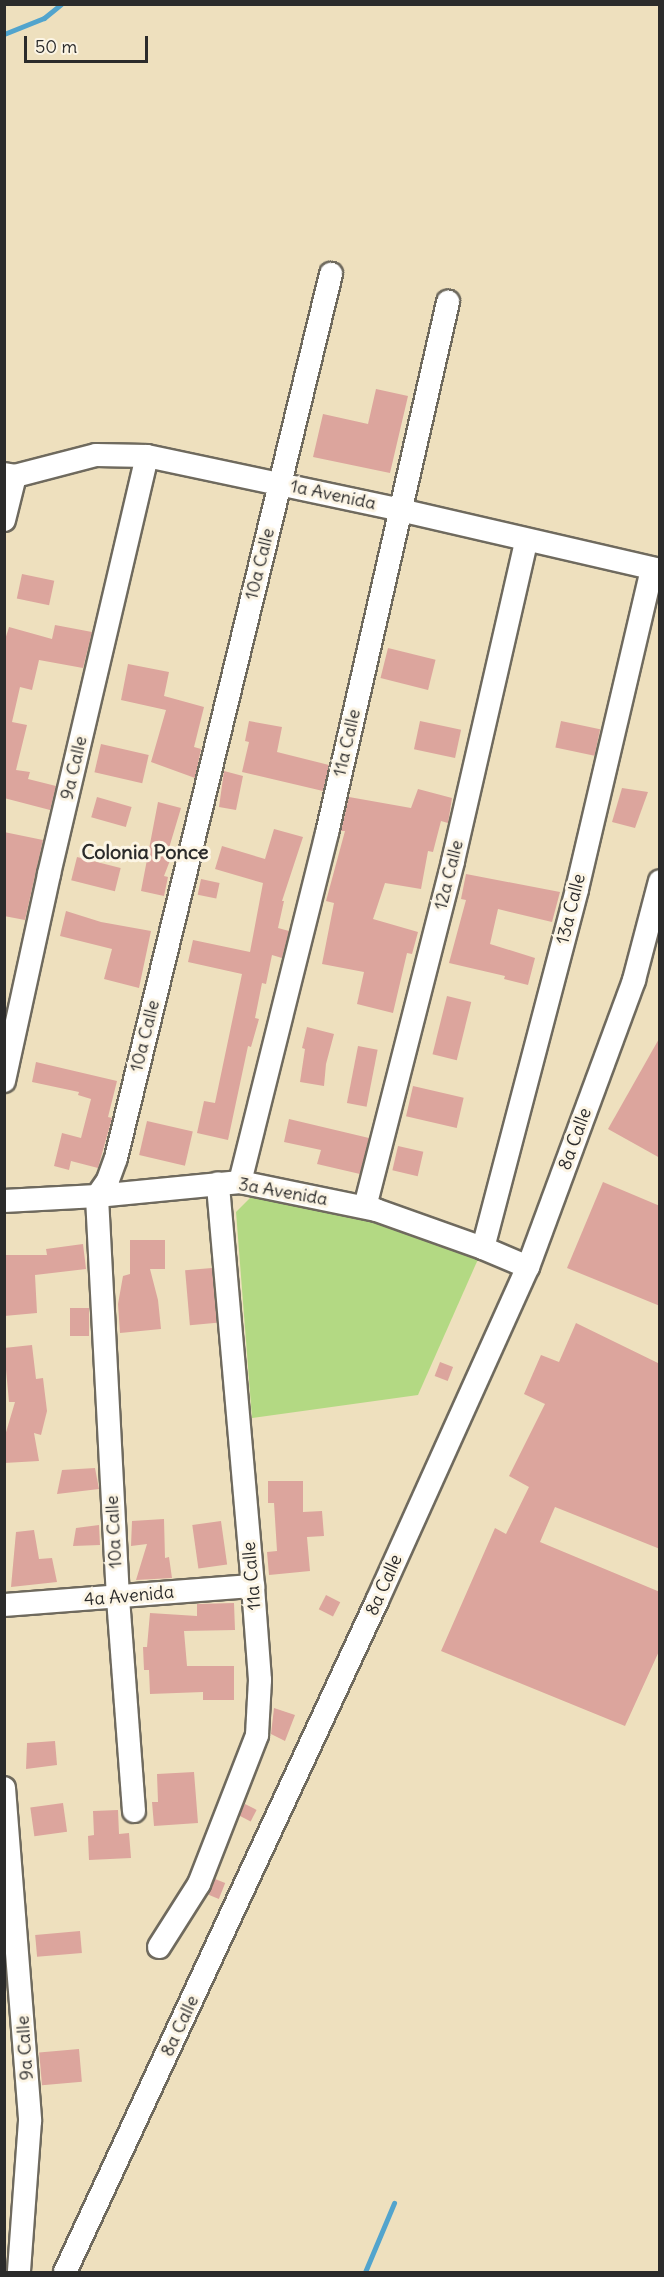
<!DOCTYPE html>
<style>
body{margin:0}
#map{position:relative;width:664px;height:2277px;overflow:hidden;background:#eee0be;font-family:Delius,sans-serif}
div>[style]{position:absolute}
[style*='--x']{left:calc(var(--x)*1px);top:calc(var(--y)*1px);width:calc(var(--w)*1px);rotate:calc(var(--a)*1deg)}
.green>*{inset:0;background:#b3d983}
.stream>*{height:5px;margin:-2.5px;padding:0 2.5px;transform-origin:2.5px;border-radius:2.5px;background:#52a4cd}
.building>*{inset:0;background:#dca59d;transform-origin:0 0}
.roads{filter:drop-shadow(2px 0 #6f6a5e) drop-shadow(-2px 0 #6f6a5e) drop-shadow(0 2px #6f6a5e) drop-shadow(0 -2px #6f6a5e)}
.minor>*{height:22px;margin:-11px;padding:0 11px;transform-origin:11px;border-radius:11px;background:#fff}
span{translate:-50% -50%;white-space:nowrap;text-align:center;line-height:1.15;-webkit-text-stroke:6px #fcf5e5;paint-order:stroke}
.street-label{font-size:18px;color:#2b2b2b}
.neighbourhood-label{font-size:20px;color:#2b2b2b;font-weight:700}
.frame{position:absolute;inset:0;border:6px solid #2b2b2b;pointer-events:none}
.scale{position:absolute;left:24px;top:36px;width:124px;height:27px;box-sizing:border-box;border:3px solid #2b2b2b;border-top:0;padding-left:8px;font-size:18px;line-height:21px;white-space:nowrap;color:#2b2b2b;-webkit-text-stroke:4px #fcf5e5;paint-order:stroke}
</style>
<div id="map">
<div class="green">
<i style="clip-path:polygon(257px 1191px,361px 1217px,479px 1257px,418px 1395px,252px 1418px,236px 1212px)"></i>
</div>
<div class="stream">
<i style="--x:4;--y:34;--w:43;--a:-21.8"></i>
<i style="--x:44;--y:18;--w:22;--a:-39"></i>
<i style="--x:365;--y:2272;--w:75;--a:-67.2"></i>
</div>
<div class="building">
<i style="clip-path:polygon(376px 389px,408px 396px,390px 473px,313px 457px,323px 414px,368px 424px)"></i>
<i style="left:22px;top:574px;width:33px;height:25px;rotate:12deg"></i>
<i style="clip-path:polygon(55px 625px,92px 632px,83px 668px,39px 660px,32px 690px,20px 687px,12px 722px,27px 725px,16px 770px,30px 772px,28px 779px,56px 786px,50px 810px,4px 798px,4px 643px,9px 627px,52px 639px)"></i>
<i style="left:388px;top:648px;width:49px;height:31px;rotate:14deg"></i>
<i style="clip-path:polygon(128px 664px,169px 672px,164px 696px,204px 707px,194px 747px,201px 749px,195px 778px,151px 762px,166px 710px,121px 700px)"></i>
<i style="clip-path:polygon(249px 721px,282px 727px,277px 752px,329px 765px,323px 791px,242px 772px,249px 742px,245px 741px)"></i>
<i style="left:420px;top:721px;width:42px;height:29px;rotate:12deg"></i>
<i style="left:561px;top:721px;width:40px;height:27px;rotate:12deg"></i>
<i style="left:101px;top:744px;width:49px;height:29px;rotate:13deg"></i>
<i style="clip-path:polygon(224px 771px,243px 776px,236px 810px,219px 807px)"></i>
<i style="clip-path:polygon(622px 788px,648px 792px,635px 828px,612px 822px)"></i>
<i style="clip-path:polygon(418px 789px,452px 798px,448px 823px,441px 821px,433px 852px,428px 851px,421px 889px,385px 883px,373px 919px,418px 932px,412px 954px,407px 953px,393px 1013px,357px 1004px,364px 972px,322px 964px,334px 903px,326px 901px,345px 831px,341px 831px,349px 797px,411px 808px)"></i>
<i style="left:97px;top:797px;width:36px;height:21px;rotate:16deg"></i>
<i style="clip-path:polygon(158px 802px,181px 808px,169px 848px,174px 850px,164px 876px,168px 877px,164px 896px,141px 891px)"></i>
<i style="clip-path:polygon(274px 829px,303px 837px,282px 901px,284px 901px,278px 928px,289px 931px,282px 958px,272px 955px,266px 984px,262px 983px,255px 1018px,259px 1019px,251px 1047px,248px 1046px,228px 1140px,197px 1133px,204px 1101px,215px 1103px,242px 974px,188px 962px,193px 940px,250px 952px,263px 883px,215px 869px,222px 846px,265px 859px)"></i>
<i style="clip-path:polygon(4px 832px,43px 840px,25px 920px,4px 916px)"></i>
<i style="left:77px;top:857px;width:45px;height:24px;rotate:14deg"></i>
<i style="clip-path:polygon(466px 874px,560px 892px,552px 922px,498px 909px,490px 944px,535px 958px,528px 985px,504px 979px,505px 976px,449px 963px,466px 900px,461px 899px)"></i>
<i style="left:201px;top:879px;width:19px;height:16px;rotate:12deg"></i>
<i style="clip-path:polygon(66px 911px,101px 922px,151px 931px,139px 988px,104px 979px,112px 949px,60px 936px)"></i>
<i style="left:447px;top:996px;width:25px;height:60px;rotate:14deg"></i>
<i style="clip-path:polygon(307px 1027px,334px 1034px,326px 1064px,324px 1086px,300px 1082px,305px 1049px,302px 1048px)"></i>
<i style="clip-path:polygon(660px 1037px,660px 1158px,608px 1129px)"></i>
<i style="left:358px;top:1046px;width:20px;height:58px;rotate:11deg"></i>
<i style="clip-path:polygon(36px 1062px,117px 1081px,108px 1117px,112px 1118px,98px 1168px,71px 1161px,69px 1170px,54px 1166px,62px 1133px,81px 1138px,91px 1099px,78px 1095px,79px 1092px,32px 1082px)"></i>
<i style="left:413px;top:1086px;width:52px;height:31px;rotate:13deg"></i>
<i style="clip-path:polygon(289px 1119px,369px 1138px,360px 1174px,317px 1164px,321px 1150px,284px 1142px)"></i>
<i style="left:147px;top:1121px;width:47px;height:35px;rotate:13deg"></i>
<i style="left:398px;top:1146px;width:26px;height:25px;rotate:13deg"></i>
<i style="clip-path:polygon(603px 1182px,660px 1206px,660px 1306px,567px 1268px)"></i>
<i style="clip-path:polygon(130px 1240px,165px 1240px,165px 1269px,150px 1269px,158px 1300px,161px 1329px,120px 1333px,118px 1304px,123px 1276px,130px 1274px)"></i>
<i style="clip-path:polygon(83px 1244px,86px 1269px,35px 1275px,37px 1313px,4px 1316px,4px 1255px,47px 1255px,46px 1249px)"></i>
<i style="left:212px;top:1268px;width:55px;height:27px;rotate:85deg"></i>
<i style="left:70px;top:1308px;width:19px;height:28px"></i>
<i style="clip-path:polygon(576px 1323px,660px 1364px,660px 1549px,555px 1507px,540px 1542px,660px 1592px,660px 1649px,625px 1726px,441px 1651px,495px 1528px,506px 1534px,529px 1487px,509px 1476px,545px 1404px,524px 1394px,541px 1355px,559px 1362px)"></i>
<i style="clip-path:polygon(32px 1345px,36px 1379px,43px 1378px,47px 1411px,41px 1435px,34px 1433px,39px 1461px,4px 1463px,4px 1439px,15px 1402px,9px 1402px,4px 1348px)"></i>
<i style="left:440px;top:1362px;width:14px;height:15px;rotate:21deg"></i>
<i style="clip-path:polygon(95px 1468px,99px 1489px,57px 1494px,62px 1470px)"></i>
<i style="clip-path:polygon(268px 1481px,303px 1481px,303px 1512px,322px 1511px,324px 1536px,307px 1537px,310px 1571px,269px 1575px,267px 1552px,277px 1551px,274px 1503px,268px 1503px)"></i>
<i style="clip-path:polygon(164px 1519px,165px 1558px,169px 1557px,172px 1578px,136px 1580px,147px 1544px,131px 1546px,132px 1521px)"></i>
<i style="left:221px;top:1521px;width:44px;height:29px;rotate:82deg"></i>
<i style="clip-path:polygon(99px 1525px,100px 1545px,73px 1546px,76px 1528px)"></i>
<i style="clip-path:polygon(34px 1530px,39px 1559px,52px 1558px,57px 1582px,11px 1587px,16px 1532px)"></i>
<i style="left:326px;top:1595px;width:16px;height:16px;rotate:27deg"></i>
<i style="clip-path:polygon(234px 1603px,235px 1630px,184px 1631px,187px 1666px,234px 1666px,234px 1700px,203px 1700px,203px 1692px,150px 1694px,149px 1670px,144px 1670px,143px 1647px,147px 1647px,150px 1613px,197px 1616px,197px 1604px)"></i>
<i style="clip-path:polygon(274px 1708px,295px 1715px,285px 1741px,271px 1734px)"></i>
<i style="clip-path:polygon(55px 1741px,57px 1765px,26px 1769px,27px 1743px)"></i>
<i style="clip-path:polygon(194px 1772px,198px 1823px,154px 1826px,152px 1802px,158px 1802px,157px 1774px)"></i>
<i style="left:63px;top:1803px;width:29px;height:33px;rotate:82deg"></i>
<i style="left:245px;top:1804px;width:13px;height:13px;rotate:27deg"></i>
<i style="clip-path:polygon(118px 1810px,119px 1834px,129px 1833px,131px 1858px,89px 1860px,88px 1836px,94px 1835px,93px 1811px)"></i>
<i style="left:215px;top:1879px;width:11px;height:17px;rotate:22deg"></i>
<i style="left:80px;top:1931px;width:22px;height:45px;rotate:85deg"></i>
<i style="left:79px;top:2049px;width:33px;height:40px;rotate:85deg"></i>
</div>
<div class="roads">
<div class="minor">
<i style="--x:4;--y:474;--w:11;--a:10"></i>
<i style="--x:15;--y:476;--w:84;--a:-14.5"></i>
<i style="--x:96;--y:455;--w:51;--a:1.1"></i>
<i style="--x:147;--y:456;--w:259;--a:12"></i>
<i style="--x:400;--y:510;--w:267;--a:13"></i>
<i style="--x:4;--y:520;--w:45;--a:-76"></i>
<i style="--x:4;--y:1081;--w:212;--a:-77.7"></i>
<i style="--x:49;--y:874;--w:429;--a:-76.8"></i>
<i style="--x:240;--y:1182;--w:360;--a:-76"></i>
<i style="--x:327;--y:833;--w:545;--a:-77.16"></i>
<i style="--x:4;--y:1201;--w:93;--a:-3.1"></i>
<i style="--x:97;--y:1196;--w:144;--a:-5.6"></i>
<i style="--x:240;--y:1182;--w:139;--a:11.6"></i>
<i style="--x:376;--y:1210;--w:114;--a:19.6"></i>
<i style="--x:483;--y:1248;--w:49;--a:22.9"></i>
<i style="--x:365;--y:1207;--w:357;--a:-75.7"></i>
<i style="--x:453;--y:861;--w:328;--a:-77.1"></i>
<i style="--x:483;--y:1248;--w:371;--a:-75.3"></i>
<i style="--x:577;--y:889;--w:329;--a:-76.8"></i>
<i style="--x:4;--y:1605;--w:250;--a:-4.4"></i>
<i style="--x:4;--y:1788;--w:334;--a:85.5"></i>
<i style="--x:30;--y:2121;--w:151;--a:94.2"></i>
<i style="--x:134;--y:1811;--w:214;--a:-94.3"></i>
<i style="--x:118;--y:1598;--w:403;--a:-93"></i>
<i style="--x:97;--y:1196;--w:19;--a:-55"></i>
<i style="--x:108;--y:1180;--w:23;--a:-70"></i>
<i style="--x:116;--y:1158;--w:910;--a:-76.33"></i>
<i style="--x:159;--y:1947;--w:75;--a:-57.6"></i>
<i style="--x:199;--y:1884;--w:160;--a:-68.7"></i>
<i style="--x:257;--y:1735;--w:55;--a:-86.9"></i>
<i style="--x:260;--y:1680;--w:94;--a:-94.3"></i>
<i style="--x:253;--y:1586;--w:404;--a:-95"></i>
<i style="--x:65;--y:2272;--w:740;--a:-65.06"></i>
<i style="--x:377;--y:1601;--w:367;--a:-65.7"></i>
<i style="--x:528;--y:1267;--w:306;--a:-69.7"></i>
<i style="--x:634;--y:980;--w:102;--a:-75.3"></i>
</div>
</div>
<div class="street-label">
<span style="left:333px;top:495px;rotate:12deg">1a Avenida</span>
<span style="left:260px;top:564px;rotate:-76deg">10a Calle</span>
<span style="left:347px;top:743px;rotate:-77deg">11a Calle</span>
<span style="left:74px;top:768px;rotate:-77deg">9a Calle</span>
<span style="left:449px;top:875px;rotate:-76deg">12a Calle</span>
<span style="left:571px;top:909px;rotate:-76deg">13a Calle</span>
<span style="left:145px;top:1036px;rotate:-76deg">10a Calle</span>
<span style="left:575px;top:1139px;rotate:-70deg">8a Calle</span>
<span style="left:283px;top:1192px;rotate:10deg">3a Avenida</span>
<span style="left:114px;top:1532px;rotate:-93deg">10a Calle</span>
<span style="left:252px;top:1576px;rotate:-95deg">11a Calle</span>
<span style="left:384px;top:1585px;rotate:-66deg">8a Calle</span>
<span style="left:129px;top:1596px;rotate:-5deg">4a Avenida</span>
<span style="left:180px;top:2026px;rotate:-65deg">8a Calle</span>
<span style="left:25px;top:2048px;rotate:-94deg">9a Calle</span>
</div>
<div class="neighbourhood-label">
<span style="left:145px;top:851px">Colonia Ponce</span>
</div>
<div class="frame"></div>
<div class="scale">50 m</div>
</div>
